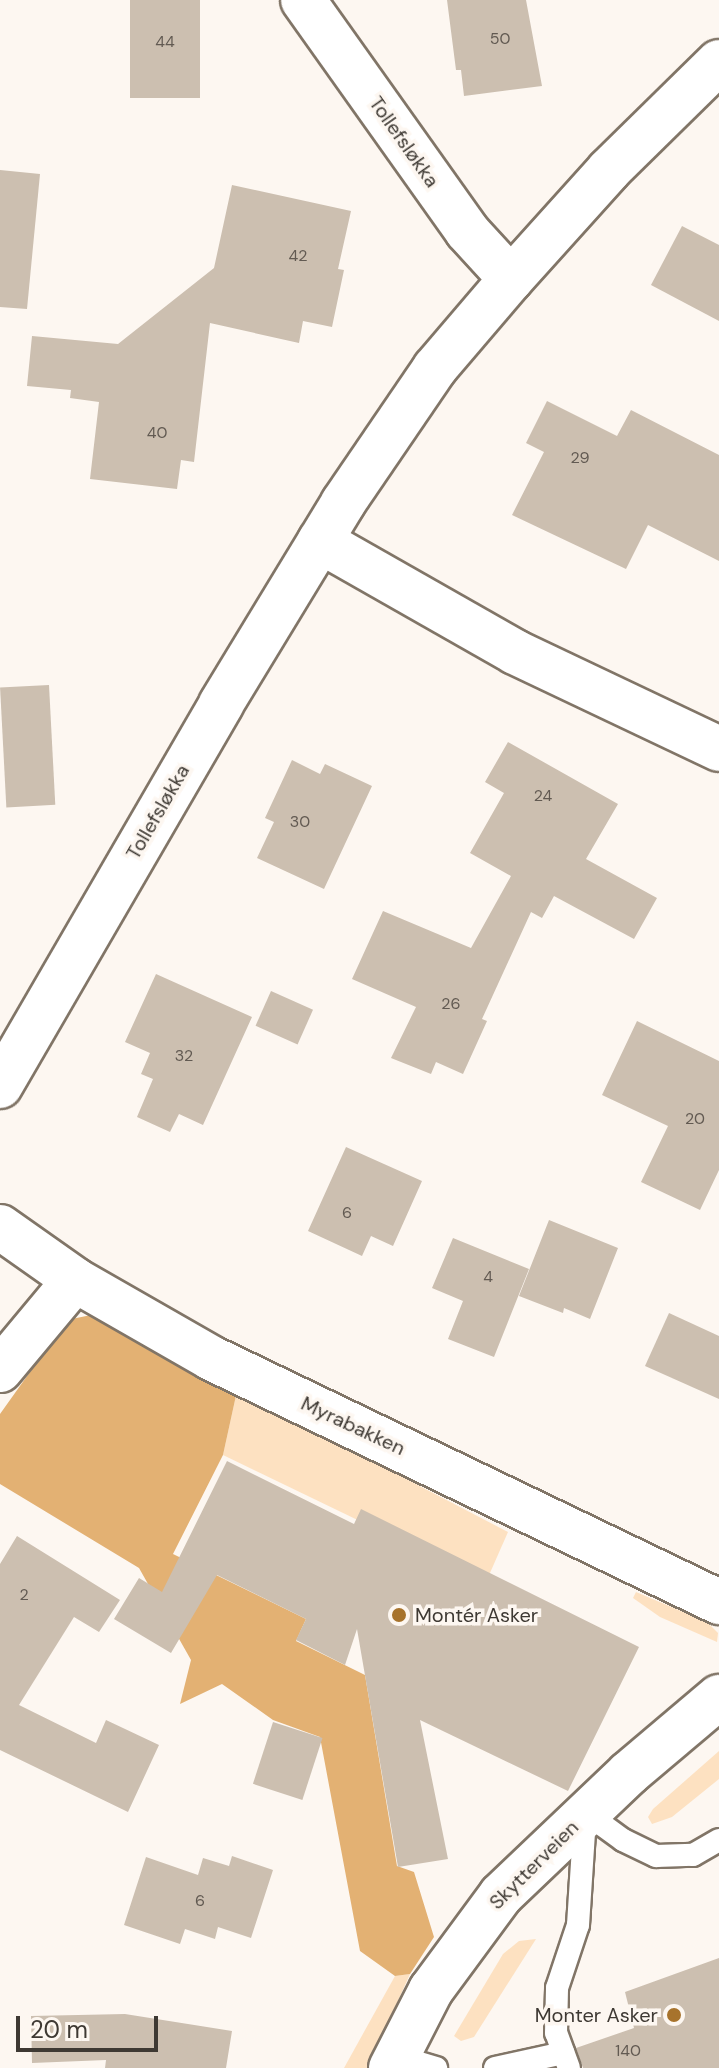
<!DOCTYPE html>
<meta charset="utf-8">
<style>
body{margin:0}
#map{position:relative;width:719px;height:2068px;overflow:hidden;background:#fdf7f1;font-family:"DM Sans",sans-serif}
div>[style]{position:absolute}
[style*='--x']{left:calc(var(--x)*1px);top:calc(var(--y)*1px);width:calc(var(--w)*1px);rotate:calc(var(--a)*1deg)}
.green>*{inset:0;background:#fde1c1}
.forest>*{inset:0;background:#e3b173}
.building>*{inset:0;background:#ccbfb0;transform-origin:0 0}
.roads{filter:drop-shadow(2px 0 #817567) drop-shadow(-2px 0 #817567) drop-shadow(0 2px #817567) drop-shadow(0 -2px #817567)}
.lane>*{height:22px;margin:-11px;padding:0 11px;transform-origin:11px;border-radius:11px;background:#fff}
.street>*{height:44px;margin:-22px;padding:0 22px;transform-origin:22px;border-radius:22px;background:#fff}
.dots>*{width:22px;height:22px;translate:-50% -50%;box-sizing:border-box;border:4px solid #fdf7f1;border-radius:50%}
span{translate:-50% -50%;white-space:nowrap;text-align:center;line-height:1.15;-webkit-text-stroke:7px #fdf7f1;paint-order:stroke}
.number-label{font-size:16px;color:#625a52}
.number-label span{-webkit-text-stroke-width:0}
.street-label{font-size:20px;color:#3e3933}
.poi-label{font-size:20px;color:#3e3933}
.left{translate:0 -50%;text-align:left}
.right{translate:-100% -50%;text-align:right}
.scale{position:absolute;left:16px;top:2016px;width:142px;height:36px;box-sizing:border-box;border:4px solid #3e3933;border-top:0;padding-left:10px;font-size:24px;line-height:28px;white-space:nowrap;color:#3e3933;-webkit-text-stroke:6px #fdf7f1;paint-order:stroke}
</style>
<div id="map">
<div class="green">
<i style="clip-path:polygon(237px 1391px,508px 1532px,486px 1582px,223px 1455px)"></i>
<i style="clip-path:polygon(636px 1592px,707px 1622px,718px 1633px,717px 1642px,660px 1617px,633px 1598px)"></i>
<i style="clip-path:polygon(719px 1751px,719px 1779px,672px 1817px,652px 1824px,648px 1817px,653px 1809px)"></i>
<i style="clip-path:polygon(536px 1939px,474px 2037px,461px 2041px,454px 2036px,503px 1954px,519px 1941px)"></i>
<i style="clip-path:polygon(410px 1974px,368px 2068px,344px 2068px,395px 1976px)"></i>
</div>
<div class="forest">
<i style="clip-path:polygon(91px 1315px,128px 1326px,237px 1391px,223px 1455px,173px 1554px,306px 1619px,296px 1641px,365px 1675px,397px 1866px,414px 1872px,434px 1937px,410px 1974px,395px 1976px,360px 1951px,320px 1737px,273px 1720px,222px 1684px,180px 1704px,191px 1660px,139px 1568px,0 1484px,0 1414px,67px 1320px)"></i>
</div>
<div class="building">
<i style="left:130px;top:0;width:70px;height:98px"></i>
<i style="clip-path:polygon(447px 0,526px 0,542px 86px,464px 96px,461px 70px,456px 70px)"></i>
<i style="clip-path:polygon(0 170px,40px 174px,27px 309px,0 307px)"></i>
<i style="clip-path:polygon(232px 185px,351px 211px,338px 269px,344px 270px,332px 327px,303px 321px,299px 343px,210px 323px,194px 462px,181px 460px,177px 489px,90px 479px,99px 402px,70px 398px,71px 390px,27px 386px,32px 336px,118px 344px,214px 268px)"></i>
<i style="clip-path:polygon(682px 226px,719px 245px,719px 321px,651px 285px)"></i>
<i style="clip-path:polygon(547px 401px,617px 436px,631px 410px,719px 455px,719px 561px,648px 525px,626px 569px,512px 515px,544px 452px,526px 443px)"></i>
<i style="left:49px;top:685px;width:120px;height:49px;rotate:87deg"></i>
<i style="clip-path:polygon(508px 742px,618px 804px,586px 859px,657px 898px,634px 939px,554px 896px,542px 918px,531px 912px,482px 1019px,487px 1021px,463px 1074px,436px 1062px,431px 1074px,391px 1058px,416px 1007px,352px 979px,383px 911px,471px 948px,511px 876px,470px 853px,504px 793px,485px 782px)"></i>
<i style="clip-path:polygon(292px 760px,320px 774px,325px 764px,372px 786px,324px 889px,257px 858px,274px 822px,265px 818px)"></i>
<i style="clip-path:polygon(156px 974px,252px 1017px,203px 1125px,179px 1114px,170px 1132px,137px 1117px,153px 1079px,141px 1074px,150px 1053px,125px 1042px)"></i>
<i style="left:271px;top:991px;width:46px;height:38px;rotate:24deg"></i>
<i style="clip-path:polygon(637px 1021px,719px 1061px,719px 1170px,700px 1210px,641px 1182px,668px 1126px,602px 1095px)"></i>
<i style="clip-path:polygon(346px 1147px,422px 1181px,393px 1246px,371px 1236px,362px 1256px,308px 1231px)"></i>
<i style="clip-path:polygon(549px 1220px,618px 1248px,590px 1319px,564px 1308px,563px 1313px,519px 1296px)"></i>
<i style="clip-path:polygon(453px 1238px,529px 1269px,494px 1357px,448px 1339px,463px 1301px,432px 1288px)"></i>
<i style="clip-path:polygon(669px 1313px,719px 1336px,719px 1399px,645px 1366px)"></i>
<i style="clip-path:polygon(227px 1461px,354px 1524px,361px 1509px,639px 1647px,568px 1791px,420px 1720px,448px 1859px,398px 1867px,357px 1629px,345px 1665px,296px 1640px,306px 1619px,217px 1575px,171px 1653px,114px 1619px,139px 1578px,162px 1592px)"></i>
<i style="clip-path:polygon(17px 1536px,120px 1600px,99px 1632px,74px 1617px,19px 1705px,96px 1743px,106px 1720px,159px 1745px,128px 1812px,0 1750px,0 1564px)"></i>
<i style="left:273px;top:1722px;width:52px;height:65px;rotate:18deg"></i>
<i style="clip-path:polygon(232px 1856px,273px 1870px,251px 1938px,218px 1927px,215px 1939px,185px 1929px,180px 1944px,124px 1925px,146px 1857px,198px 1875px,203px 1858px,229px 1866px)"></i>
<i style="clip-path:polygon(719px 1958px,719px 2068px,583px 2068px,576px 2048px,634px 2028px,625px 1992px)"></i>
<i style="clip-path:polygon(125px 2014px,232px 2031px,226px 2068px,105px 2068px,106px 2060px,32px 2063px,31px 2016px)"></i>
</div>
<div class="roads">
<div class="lane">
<i style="--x:586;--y:1813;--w:46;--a:36.1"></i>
<i style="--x:623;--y:1840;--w:37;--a:26"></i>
<i style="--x:656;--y:1856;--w:37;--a:-2"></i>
<i style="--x:693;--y:1855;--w:30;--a:-30"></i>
<i style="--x:396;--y:2056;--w:42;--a:16.7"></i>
<i style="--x:495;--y:2068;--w:70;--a:-12.4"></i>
<i style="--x:569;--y:2068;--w:37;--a:-110"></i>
<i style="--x:556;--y:2033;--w:45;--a:-88.7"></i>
<i style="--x:557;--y:1988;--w:66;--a:-71.6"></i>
<i style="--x:578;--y:1925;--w:107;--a:-86.3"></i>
</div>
<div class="street">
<i style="--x:303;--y:0;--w:283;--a:54.6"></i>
<i style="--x:467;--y:231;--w:65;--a:47.5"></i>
<i style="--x:511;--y:279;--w:147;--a:-48"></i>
<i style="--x:609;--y:170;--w:154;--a:-44.5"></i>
<i style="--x:320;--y:541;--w:224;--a:29.6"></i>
<i style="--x:515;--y:652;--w:226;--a:25.4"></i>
<i style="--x:0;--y:1086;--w:441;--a:-59.9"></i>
<i style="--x:221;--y:704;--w:235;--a:-58.7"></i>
<i style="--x:343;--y:503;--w:163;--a:-55.7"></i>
<i style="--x:435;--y:368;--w:117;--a:-49.5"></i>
<i style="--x:0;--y:1227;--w:92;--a:35.2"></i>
<i style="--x:75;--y:1280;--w:157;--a:29.8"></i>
<i style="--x:211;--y:1358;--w:564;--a:25.66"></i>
<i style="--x:0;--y:1370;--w:117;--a:-50.2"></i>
<i style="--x:391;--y:2068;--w:88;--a:-62.9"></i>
<i style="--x:431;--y:1990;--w:118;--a:-53.6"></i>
<i style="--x:501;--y:1895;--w:177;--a:-43.6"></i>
<i style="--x:629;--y:1773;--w:118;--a:-40.2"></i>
</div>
</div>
<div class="dots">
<i style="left:399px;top:1615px;background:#a7732c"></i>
<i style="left:674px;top:2015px;background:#a7732c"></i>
</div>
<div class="number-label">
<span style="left:500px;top:39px">50</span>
<span style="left:165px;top:42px">44</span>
<span style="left:298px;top:256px">42</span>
<span style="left:157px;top:433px">40</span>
<span style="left:580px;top:458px">29</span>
<span style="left:543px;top:796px">24</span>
<span style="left:300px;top:822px">30</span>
<span style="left:451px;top:1004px">26</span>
<span style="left:184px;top:1056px">32</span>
<span style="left:695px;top:1119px">20</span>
<span style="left:347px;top:1213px">6</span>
<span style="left:488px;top:1277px">4</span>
<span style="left:24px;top:1595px">2</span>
<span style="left:200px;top:1901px">6</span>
<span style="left:628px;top:2051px">140</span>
</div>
<div class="street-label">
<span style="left:404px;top:142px;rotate:55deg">Tollefsløkka</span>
<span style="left:158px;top:812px;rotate:-60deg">Tollefsløkka</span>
<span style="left:353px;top:1426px;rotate:25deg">Myrabakken</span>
<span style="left:534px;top:1865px;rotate:-45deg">Skytterveien</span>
</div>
<div class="poi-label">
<span class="left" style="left:415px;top:1615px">Montér Asker</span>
<span class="right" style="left:658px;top:2015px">Monter Asker</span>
</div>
<div class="scale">20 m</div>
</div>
